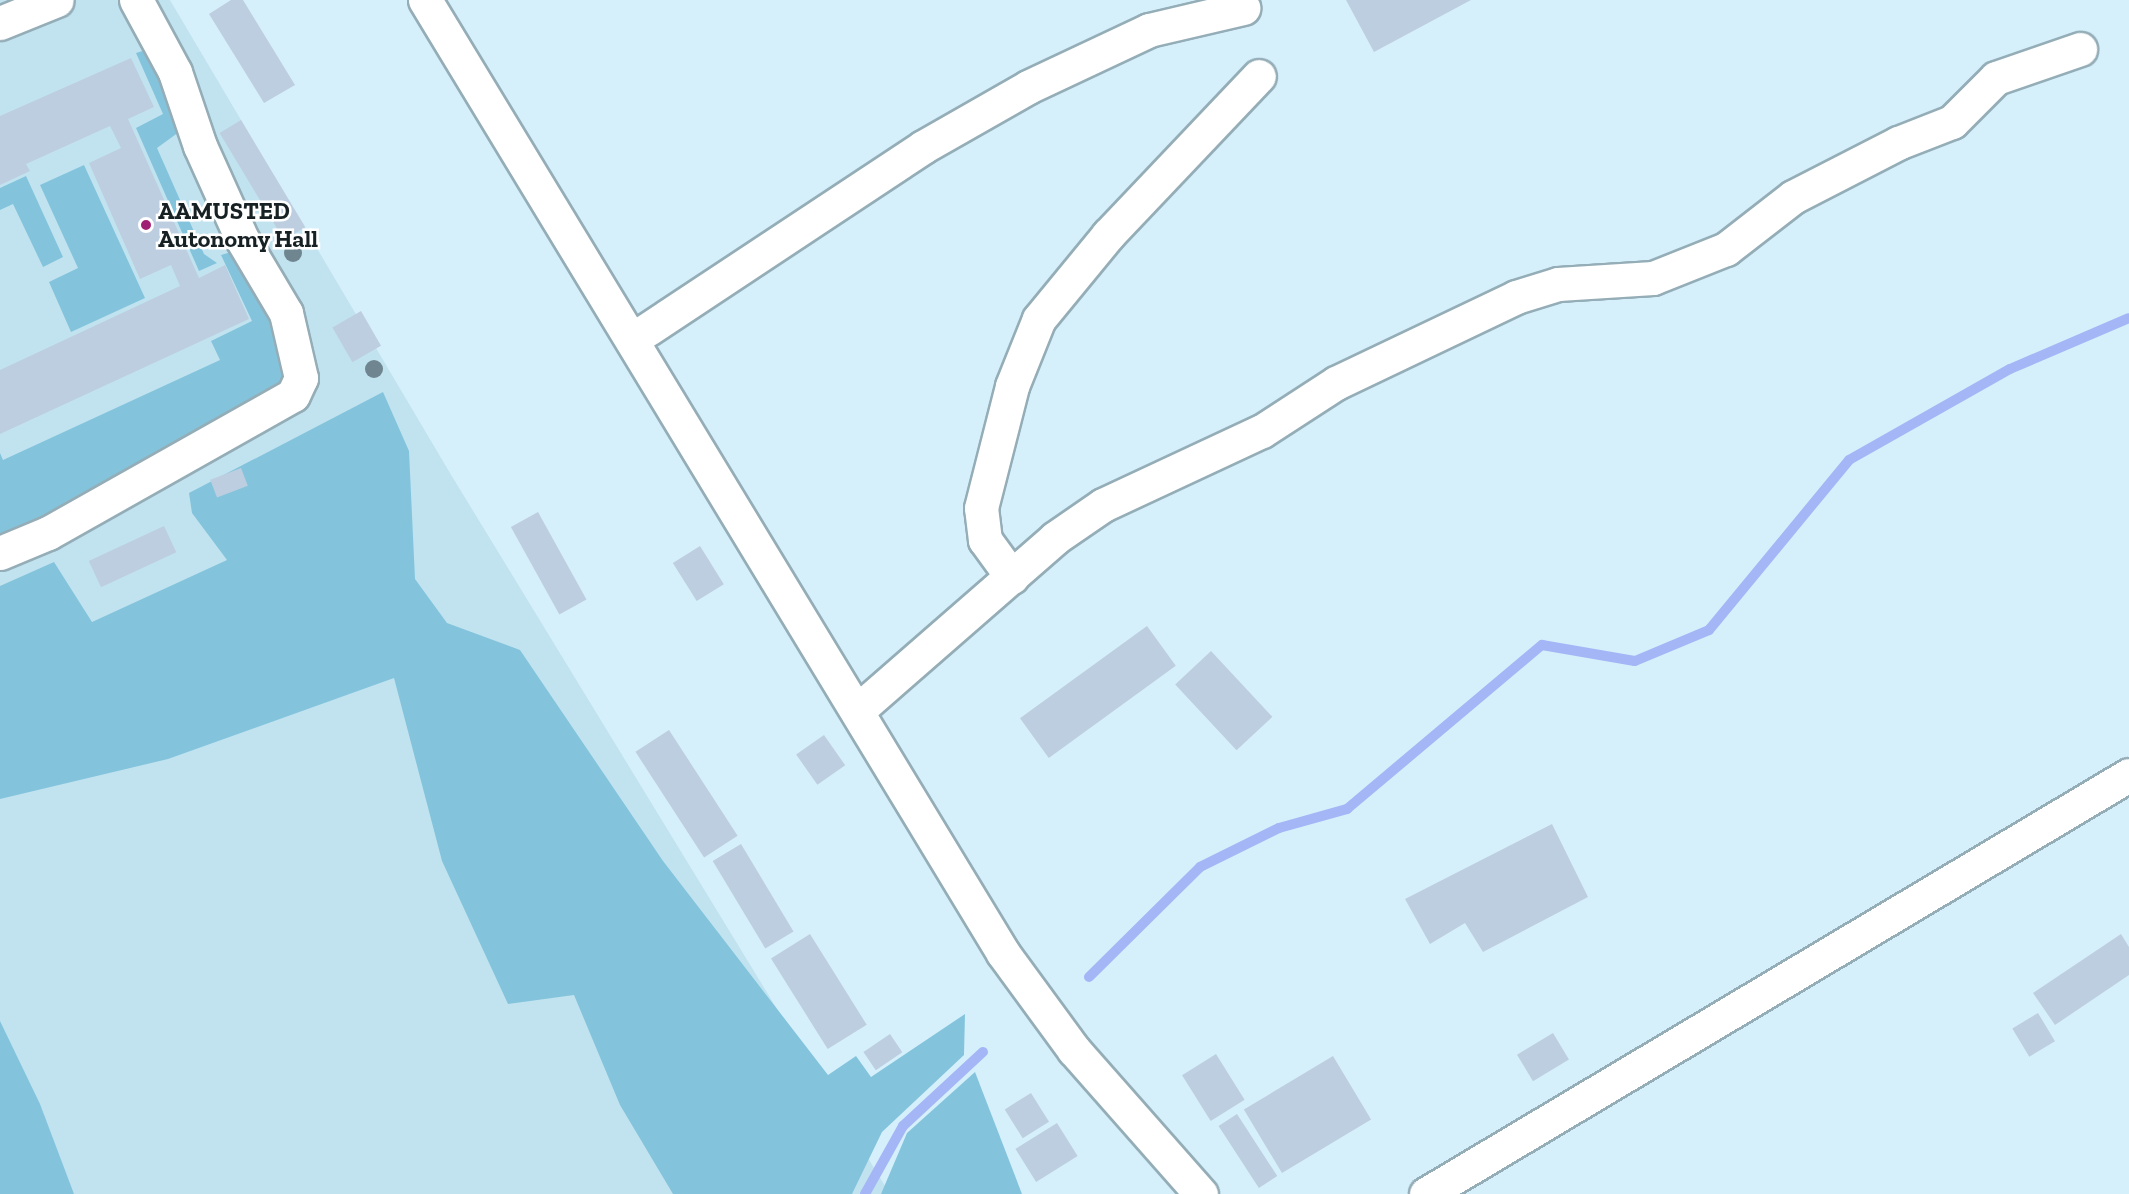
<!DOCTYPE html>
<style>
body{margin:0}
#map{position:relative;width:2129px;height:1194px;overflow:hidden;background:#d6f0fb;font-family:"Zilla Slab",serif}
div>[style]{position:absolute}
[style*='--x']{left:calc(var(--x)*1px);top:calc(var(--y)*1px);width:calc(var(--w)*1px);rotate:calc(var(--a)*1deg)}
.built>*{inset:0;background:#c1e3f0}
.green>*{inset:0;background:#83c4dc}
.stream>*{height:10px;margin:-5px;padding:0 5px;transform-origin:5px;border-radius:5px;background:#a5b6f6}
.building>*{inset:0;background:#bdcee0;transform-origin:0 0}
.roads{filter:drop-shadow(2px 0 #94adb7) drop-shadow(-2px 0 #94adb7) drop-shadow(0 2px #94adb7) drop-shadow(0 -2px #94adb7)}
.minor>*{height:33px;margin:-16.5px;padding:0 16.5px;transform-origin:16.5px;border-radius:16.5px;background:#fff}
.trees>*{width:18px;height:18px;margin:-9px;border-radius:50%;background:#6f858f}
.dots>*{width:16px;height:16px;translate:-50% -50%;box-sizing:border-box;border:3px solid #fff;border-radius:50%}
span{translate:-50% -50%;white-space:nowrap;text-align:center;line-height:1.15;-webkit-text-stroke:5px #fff;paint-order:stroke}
.poi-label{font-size:24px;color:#172124;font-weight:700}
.left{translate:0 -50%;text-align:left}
</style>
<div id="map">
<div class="built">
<i style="clip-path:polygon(0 0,170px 0,450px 473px,890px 1194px,0 1194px)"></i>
</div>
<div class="green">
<i style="clip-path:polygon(149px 49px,156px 51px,179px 132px,157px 148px,204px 254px,217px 263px,199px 271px,136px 128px,163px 114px,136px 53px)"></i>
<i style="clip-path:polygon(84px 165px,145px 298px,71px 332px,49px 282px,78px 268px,40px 185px)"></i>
<i style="clip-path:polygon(26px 176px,63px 257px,43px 267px,13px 204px,0 210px,0 188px)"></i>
<i style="clip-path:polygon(238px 250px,293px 359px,290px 380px,0 542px,0 453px,3px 460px,220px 360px,211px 341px,252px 321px,221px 255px)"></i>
<i style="clip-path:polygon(383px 392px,409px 451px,415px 579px,447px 623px,520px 650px,663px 861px,828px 1075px,856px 1056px,871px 1077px,965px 1014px,964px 1055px,882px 1132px,852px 1194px,673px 1194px,620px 1105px,574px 995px,508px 1004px,442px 861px,394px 678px,168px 759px,0 799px,0 586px,54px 562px,92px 622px,227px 560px,192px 513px,189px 493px)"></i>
<i style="clip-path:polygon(0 1021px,40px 1104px,74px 1194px,0 1194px)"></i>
<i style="clip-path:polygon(975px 1072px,1022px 1194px,881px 1194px,907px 1133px)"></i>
</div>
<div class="stream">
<i style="--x:1089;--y:977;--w:156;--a:-44.7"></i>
<i style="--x:1200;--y:867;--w:88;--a:-26.3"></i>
<i style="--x:1279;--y:828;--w:71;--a:-15.6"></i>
<i style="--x:1347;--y:809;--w:255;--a:-40.1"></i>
<i style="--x:1542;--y:645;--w:94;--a:9.8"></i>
<i style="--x:1635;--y:661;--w:80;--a:-22.7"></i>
<i style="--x:1709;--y:630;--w:220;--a:-50.5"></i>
<i style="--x:1849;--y:460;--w:185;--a:-29.5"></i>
<i style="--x:2010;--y:369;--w:129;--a:-23.2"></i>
<i style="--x:865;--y:1194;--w:78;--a:-60.8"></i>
<i style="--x:903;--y:1126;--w:109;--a:-42.8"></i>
</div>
<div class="building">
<i style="clip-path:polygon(231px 0,243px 0,295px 85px,264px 103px,209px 14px)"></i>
<i style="clip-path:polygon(1346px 0,1471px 0,1374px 52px)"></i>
<i style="clip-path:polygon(131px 58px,154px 107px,128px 119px,199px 278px,225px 265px,249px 319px,0 434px,0 370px,180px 286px,171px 265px,140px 279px,89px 163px,121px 148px,110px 126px,26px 164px,30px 171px,0 185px,0 116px)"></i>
<i style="left:241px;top:120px;width:125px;height:25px;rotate:59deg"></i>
<i style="left:361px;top:311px;width:40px;height:33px;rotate:60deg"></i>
<i style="left:241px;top:468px;width:19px;height:33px;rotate:69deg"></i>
<i style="left:538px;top:512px;width:100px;height:31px;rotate:61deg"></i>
<i style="left:164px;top:526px;width:29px;height:83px;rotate:65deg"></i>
<i style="left:700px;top:546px;width:45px;height:32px;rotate:58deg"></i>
<i style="left:1147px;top:626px;width:49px;height:157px;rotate:54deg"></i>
<i style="left:1211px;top:651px;width:90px;height:49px;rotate:47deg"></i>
<i style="left:669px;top:730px;width:126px;height:40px;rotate:57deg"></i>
<i style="left:824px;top:735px;width:37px;height:34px;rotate:55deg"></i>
<i style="clip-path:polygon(1552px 824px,1588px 897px,1483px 952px,1465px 923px,1430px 944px,1405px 899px)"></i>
<i style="left:741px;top:844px;width:102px;height:33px;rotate:59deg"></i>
<i style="left:810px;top:934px;width:107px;height:46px;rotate:58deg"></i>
<i style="clip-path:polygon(2121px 934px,2129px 947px,2129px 975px,2055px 1025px,2033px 993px)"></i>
<i style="left:2038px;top:1013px;width:33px;height:30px;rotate:59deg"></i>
<i style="left:1553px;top:1033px;width:31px;height:42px;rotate:59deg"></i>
<i style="left:890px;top:1034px;width:22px;height:32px;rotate:56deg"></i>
<i style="left:1216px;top:1054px;width:54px;height:40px;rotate:58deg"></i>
<i style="left:1333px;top:1056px;width:74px;height:104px;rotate:59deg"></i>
<i style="left:1031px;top:1093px;width:34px;height:31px;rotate:58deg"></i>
<i style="left:1237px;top:1114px;width:74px;height:22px;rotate:57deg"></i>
<i style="left:1057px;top:1123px;width:39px;height:49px;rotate:58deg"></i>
</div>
<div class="roads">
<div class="minor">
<i style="--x:425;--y:0;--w:1115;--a:58.76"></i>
<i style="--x:1003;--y:953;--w:120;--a:53.8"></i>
<i style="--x:1074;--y:1050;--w:192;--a:48.6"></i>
<i style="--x:0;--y:23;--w:61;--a:-22"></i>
<i style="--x:633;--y:339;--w:348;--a:-33.5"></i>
<i style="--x:923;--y:147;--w:121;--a:-29.7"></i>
<i style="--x:1028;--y:87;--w:134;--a:-25.2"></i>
<i style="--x:1149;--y:30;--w:97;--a:-13.2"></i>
<i style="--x:0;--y:553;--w:52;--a:-22.6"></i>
<i style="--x:48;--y:533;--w:281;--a:-29.4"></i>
<i style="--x:293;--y:395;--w:19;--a:-65"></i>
<i style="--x:301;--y:378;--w:67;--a:-103"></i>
<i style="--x:286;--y:313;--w:86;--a:-120.7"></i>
<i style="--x:242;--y:239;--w:102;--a:-114.3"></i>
<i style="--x:200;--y:146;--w:78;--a:-108.7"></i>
<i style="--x:175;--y:72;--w:82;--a:-118.4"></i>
<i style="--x:1012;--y:577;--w:46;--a:-126.1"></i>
<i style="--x:985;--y:540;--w:32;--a:-97"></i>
<i style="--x:981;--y:508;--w:126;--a:-75.7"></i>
<i style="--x:1012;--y:386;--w:72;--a:-68.1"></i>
<i style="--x:1039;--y:319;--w:109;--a:-50.6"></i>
<i style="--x:1108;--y:235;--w:219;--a:-46.5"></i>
<i style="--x:857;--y:711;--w:263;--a:-41.1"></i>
<i style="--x:1055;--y:538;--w:58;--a:-34.5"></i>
<i style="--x:1103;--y:505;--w:175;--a:-25"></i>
<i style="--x:1262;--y:431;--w:88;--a:-33"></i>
<i style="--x:1336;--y:383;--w:199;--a:-25.5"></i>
<i style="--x:1516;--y:297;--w:44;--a:-17.2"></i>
<i style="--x:1558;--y:284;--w:95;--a:-3.6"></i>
<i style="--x:1653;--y:278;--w:79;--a:-21.7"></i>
<i style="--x:1726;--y:249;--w:85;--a:-37.8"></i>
<i style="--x:1793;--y:197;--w:118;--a:-27.2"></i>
<i style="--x:1898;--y:143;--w:58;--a:-21.3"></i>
<i style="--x:1952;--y:122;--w:62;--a:-45"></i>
<i style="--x:1996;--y:78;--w:89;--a:-19"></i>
<i style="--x:1426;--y:1194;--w:818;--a:-30.8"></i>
</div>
</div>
<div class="trees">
<i style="left:293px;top:253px"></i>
<i style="left:374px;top:369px"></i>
</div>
<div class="dots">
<i style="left:146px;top:225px;background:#a02174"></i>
</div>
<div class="poi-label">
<span class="left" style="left:158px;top:225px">AAMUSTED<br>Autonomy Hall</span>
</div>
</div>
